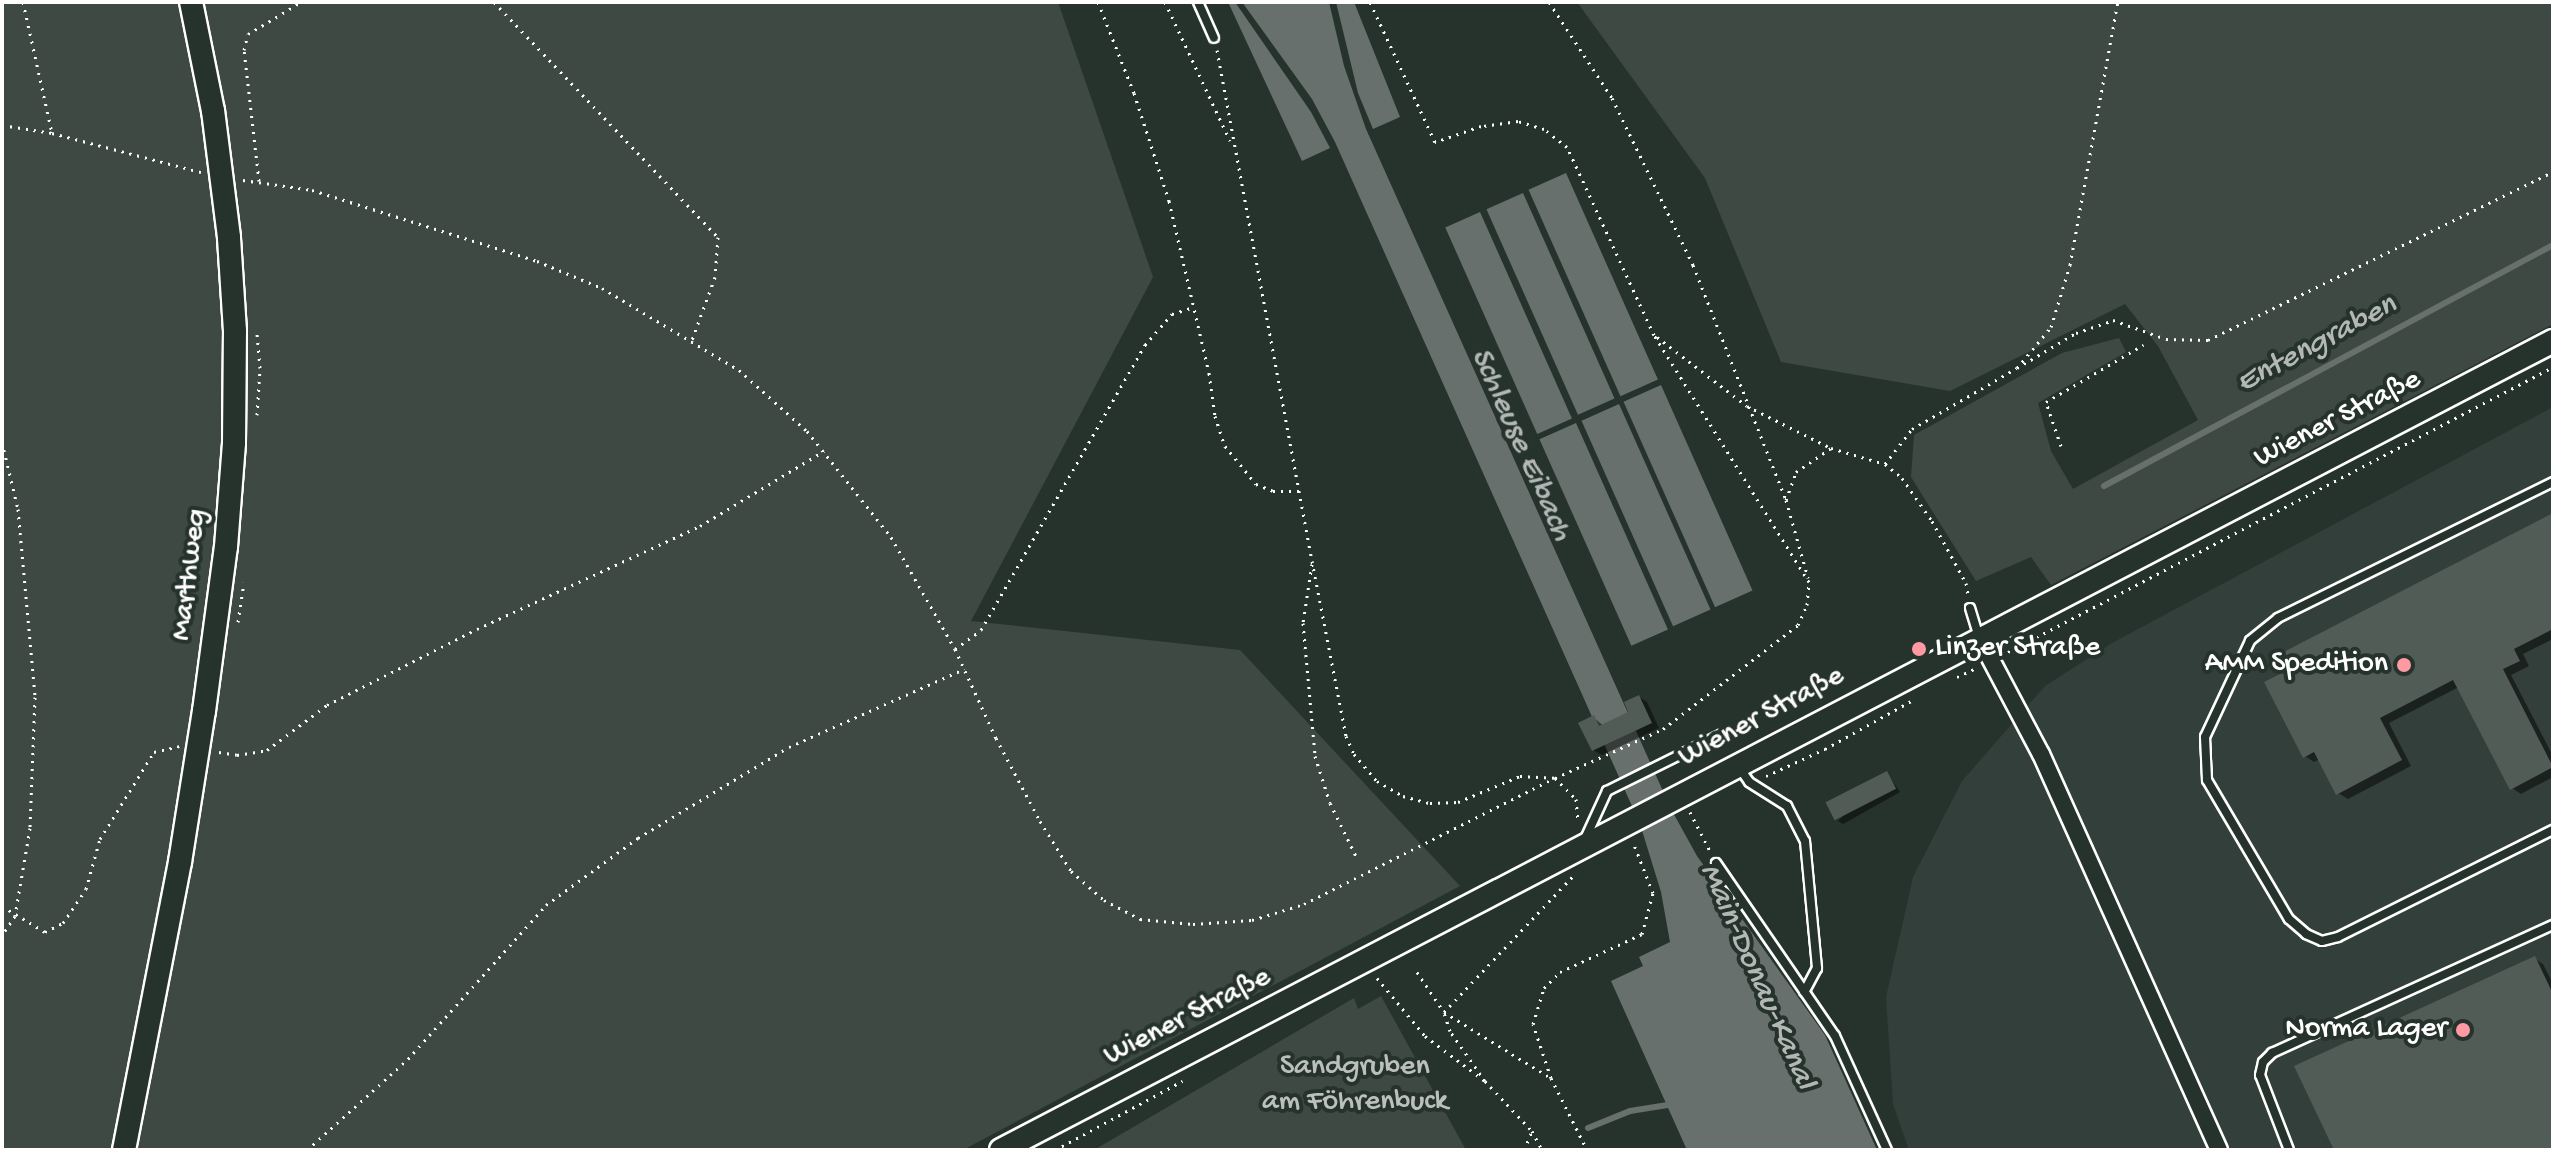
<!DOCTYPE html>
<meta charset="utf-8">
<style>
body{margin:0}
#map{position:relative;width:2555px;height:1152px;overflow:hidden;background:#26332d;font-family:"Gochi Hand",sans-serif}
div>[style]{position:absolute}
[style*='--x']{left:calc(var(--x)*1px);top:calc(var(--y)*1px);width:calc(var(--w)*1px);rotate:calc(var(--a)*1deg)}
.built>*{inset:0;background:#333f3a}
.green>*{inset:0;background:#3e4944}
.water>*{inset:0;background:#67706c;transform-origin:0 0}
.shadow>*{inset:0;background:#0007}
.stream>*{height:6px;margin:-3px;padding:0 3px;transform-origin:3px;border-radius:3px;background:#67706c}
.building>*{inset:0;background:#515c57;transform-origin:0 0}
.path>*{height:3px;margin-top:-1.5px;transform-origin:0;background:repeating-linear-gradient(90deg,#fff 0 2px,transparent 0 8px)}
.roads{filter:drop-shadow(2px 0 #fff) drop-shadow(-2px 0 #fff) drop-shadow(0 2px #fff) drop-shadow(0 -2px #fff)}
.lane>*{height:8px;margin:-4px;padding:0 4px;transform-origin:4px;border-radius:4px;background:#26332d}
.street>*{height:16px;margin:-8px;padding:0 8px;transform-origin:8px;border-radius:8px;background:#26332d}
.secondary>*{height:22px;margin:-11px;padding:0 11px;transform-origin:11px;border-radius:11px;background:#26332d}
.dots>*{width:22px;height:22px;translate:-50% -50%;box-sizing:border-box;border:4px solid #26332d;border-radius:50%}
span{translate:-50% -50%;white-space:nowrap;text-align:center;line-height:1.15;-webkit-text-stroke:8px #26332d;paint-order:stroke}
.street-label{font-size:30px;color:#fff}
.poi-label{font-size:30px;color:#fff}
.left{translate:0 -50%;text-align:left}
.right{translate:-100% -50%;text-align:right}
.park-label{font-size:30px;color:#bbbfbe}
.water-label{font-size:32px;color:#b3b8b6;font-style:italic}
.frame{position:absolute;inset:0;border:4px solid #fff;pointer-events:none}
</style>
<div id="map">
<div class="built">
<i style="clip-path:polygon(2553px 407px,2553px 1150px,1909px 1150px,1893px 1104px,1886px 997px,1913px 877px,1962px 781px,2045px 686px,2112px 643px)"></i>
</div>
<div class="green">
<i style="clip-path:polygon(2px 2px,1058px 2px,1153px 277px,971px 621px,1240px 650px,1460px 886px,963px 1150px,2px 1150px)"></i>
<i style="clip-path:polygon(1577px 2px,2553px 2px,2553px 324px,2051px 585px,2031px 557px,1976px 581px,1911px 477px,1914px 435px,2062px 353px,2119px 338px,2126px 352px,2038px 403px,2051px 451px,2073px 489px,2198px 420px,2158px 346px,2125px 304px,1950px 391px,1781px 362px,1705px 178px)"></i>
<i style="clip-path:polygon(1381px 996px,1466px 1150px,1094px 1150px,1354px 998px,1358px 1009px)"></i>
</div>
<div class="water">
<i style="clip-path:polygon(1228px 2px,1235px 2px,1311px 112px,1330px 148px,1302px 161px)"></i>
<i style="clip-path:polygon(1242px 2px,1329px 2px,1344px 66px,1366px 129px,1671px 809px,1697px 856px,1825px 1035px,1877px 1150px,1687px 1150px,1611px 981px,1643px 966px,1639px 957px,1670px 942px,1661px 892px,1640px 824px,1335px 142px,1312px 99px)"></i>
<i style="clip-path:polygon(1336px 2px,1354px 2px,1400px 117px,1373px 129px,1358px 93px)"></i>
<i style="left:1566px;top:173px;width:226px;height:41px;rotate:66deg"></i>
<i style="left:1523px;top:193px;width:225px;height:40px;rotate:66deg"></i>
<i style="left:1480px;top:212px;width:226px;height:38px;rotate:66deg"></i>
<i style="left:1661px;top:385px;width:225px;height:41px;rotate:66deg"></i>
<i style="left:1619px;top:404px;width:225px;height:41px;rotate:66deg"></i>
<i style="left:1576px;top:423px;width:226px;height:40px;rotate:66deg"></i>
</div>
<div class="shadow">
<i style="clip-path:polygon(2553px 515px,2553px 639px,2523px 654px,2529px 666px,2511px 675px,2553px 756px,2553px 777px,2521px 794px,2512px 788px,2459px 687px,2389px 723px,2411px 766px,2348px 799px,2338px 793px,2320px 759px,2314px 762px,2305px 756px)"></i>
<i style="clip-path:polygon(1639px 697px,1647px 702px,1659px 728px,1602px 755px,1593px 750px,1594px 718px,1604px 726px,1631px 713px)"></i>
<i style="clip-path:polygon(1887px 773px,1900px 792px,1843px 824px,1838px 821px)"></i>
<i style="clip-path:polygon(2535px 959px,2543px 964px,2553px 984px,2553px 1150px,2336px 1150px)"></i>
</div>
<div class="stream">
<i style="--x:2104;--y:486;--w:510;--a:-28.22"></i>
<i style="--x:1588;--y:1128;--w:45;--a:-22"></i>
<i style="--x:1630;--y:1111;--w:38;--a:-9"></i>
</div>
<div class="building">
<i style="clip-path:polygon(2553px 513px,2553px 629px,2514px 649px,2520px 661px,2503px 669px,2553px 767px,2510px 790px,2453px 680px,2380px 718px,2402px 760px,2336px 795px,2314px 752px,2303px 758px,2264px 682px,2284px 672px,2276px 656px)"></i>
<i style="clip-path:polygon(1639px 695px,1652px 723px,1592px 751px,1578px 723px,1594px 715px,1599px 726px,1628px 712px,1624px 702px)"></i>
<i style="left:1887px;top:771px;width:20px;height:69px;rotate:63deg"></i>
<i style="clip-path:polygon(2535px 956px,2553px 994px,2553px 1150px,2334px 1150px,2294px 1066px)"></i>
</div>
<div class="path">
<i style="--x:23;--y:2;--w:134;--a:77.5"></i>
<i style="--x:494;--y:2;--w:325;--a:46.4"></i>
<i style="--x:718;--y:237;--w:40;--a:94.3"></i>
<i style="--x:715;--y:277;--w:67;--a:110.1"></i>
<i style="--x:1098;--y:2;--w:98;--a:68.4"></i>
<i style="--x:1134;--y:93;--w:114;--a:72"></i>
<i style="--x:1169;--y:201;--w:177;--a:76.9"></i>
<i style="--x:1209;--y:373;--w:43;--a:82.1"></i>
<i style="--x:1215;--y:416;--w:32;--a:72"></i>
<i style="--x:1225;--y:446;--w:49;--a:50.8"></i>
<i style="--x:1256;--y:484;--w:18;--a:22"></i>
<i style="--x:1273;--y:491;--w:26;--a:0"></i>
<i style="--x:1165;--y:2;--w:153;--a:64.9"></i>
<i style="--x:1549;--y:2;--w:115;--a:56.7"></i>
<i style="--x:1612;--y:98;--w:186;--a:64.1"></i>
<i style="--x:1693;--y:265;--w:253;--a:68.4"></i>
<i style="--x:1786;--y:500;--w:81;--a:74.2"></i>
<i style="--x:1217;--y:50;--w:520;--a:79.47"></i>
<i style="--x:1312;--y:561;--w:178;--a:79"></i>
<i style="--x:1346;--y:736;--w:20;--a:66"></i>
<i style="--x:1354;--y:754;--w:35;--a:50"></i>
<i style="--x:1377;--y:781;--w:30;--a:30"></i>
<i style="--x:1403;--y:796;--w:28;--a:15"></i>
<i style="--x:1430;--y:803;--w:28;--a:-2"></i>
<i style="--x:1458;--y:802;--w:67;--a:-22.8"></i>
<i style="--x:1520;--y:776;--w:35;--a:3"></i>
<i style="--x:1555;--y:778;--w:30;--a:45"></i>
<i style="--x:1576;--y:799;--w:21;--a:85"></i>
<i style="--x:2;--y:125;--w:51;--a:9.1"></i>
<i style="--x:52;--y:133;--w:154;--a:14.7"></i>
<i style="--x:243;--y:180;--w:70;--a:8.2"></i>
<i style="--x:312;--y:190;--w:236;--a:17.5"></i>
<i style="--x:537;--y:261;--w:70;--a:22.6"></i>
<i style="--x:602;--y:288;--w:160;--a:30.9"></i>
<i style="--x:739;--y:370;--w:91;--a:41.9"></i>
<i style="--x:807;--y:431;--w:135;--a:51.6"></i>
<i style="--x:891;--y:537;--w:129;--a:60.3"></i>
<i style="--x:955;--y:649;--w:98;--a:65.3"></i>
<i style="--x:996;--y:738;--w:94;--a:62.1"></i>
<i style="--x:1040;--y:821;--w:59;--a:58.2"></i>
<i style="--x:1071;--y:871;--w:44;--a:41.3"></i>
<i style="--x:1104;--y:900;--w:41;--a:27.8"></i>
<i style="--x:1140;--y:919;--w:53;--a:5.4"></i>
<i style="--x:1193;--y:924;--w:59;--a:-3.9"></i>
<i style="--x:1252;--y:920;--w:54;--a:-17.1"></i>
<i style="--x:1304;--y:904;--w:281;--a:-26.7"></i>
<i style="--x:1555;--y:778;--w:119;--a:-24.4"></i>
<i style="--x:1663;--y:729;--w:170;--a:-37.6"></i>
<i style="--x:1798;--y:625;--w:22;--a:-66"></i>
<i style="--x:1807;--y:605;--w:23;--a:-85"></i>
<i style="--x:1809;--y:582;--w:292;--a:-122.1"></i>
<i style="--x:1654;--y:335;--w:207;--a:-114.8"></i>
<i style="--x:1567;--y:147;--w:29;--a:-142"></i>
<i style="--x:1544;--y:129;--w:27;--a:-163"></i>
<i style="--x:1518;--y:121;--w:37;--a:172"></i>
<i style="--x:1481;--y:126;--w:49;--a:160.8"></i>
<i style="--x:1435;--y:142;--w:154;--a:-114.9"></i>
<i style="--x:259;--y:181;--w:132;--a:-96.5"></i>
<i style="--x:244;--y:50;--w:16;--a:-76"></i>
<i style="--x:248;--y:34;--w:62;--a:-31.1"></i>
<i style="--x:1657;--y:337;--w:113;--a:37.5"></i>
<i style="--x:1747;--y:406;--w:94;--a:26.6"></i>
<i style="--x:1831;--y:448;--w:56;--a:16.5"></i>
<i style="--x:1885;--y:464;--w:22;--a:39"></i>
<i style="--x:1902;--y:478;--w:52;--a:55.1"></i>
<i style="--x:1932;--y:521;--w:71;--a:61.3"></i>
<i style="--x:1966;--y:583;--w:11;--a:80"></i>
<i style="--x:2017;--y:368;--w:69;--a:-30.7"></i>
<i style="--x:2076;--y:333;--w:39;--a:-19"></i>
<i style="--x:2113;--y:320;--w:56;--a:19.7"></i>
<i style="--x:2166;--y:339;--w:42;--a:1.4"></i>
<i style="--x:2208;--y:340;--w:384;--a:-26"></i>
<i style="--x:257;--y:415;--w:47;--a:-86.3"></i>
<i style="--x:260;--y:368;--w:37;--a:-95"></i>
<i style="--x:2;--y:442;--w:69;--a:76.6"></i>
<i style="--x:18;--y:509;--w:189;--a:84.8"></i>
<i style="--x:35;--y:697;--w:131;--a:92.2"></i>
<i style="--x:30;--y:828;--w:89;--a:99.7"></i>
<i style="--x:15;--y:916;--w:23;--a:124"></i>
<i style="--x:2061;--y:446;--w:46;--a:-108.8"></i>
<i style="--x:2046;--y:402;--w:113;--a:-30.4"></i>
<i style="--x:1885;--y:464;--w:44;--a:-52.4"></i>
<i style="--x:1912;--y:429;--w:121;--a:-30.2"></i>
<i style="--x:2017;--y:368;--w:53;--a:-50.3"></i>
<i style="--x:2051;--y:327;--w:65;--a:-73"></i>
<i style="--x:2070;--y:265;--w:267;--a:-79.7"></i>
<i style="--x:1786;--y:500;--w:30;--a:-70"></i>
<i style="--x:1796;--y:472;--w:42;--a:-34.4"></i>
<i style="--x:1312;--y:564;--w:60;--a:98.7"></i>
<i style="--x:1303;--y:623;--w:134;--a:84.8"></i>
<i style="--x:1315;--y:756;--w:49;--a:72.3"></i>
<i style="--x:1330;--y:803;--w:61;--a:63.9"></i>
<i style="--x:238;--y:622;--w:40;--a:-81.5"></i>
<i style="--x:955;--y:649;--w:32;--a:-36"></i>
<i style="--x:981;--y:630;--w:329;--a:-60.1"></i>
<i style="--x:1145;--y:345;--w:41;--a:-48.9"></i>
<i style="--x:1172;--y:314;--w:22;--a:-18"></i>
<i style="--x:2008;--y:652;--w:615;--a:-27.61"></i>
<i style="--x:1957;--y:677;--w:21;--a:-25"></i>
<i style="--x:219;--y:752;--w:18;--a:9"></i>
<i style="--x:237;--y:755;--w:30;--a:-9"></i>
<i style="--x:267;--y:750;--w:75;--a:-36.9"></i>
<i style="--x:327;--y:705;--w:168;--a:-26.9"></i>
<i style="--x:477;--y:629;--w:246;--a:-24.8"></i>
<i style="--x:700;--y:526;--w:145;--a:-31.2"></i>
<i style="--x:1766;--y:776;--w:65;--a:-24.6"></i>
<i style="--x:1825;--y:749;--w:103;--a:-29.1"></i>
<i style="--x:1690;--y:812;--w:44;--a:62.9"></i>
<i style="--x:2;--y:906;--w:50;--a:31.2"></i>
<i style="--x:45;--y:932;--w:20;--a:-27"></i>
<i style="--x:63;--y:923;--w:41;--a:-55.9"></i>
<i style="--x:86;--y:889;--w:52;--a:-74.4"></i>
<i style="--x:100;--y:839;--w:102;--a:-58.2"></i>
<i style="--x:154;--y:752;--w:26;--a:-13"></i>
<i style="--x:1417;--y:972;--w:48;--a:56"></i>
<i style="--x:1444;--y:1012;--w:126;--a:31.7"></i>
<i style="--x:1551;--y:1078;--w:80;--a:63.4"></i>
<i style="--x:1377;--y:978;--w:75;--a:50.4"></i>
<i style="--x:1425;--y:1036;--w:75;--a:36.9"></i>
<i style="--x:1485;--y:1081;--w:69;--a:46.8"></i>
<i style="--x:1532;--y:1131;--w:21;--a:62"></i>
<i style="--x:1551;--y:1078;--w:57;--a:-108.4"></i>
<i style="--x:1533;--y:1024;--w:38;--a:-73"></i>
<i style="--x:1544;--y:988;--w:23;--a:-45"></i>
<i style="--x:1560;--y:972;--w:90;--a:-24.9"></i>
<i style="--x:1642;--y:934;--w:42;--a:-75"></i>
<i style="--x:1653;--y:893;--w:55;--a:-111.4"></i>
<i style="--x:1485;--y:1081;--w:61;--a:-125"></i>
<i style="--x:1450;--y:1031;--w:20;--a:-108"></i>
<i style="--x:1444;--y:1012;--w:187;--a:-46.5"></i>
<i style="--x:307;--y:1150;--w:136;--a:-42"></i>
<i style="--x:408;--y:1059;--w:207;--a:-48.1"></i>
<i style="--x:546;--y:905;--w:114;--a:-36.1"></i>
<i style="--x:638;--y:838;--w:176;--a:-31.1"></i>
<i style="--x:789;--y:747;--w:192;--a:-24"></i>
<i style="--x:1055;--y:1150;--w:145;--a:-28.5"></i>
<i style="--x:1524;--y:1150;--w:21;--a:-67"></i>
</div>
<div class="roads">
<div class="lane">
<i style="--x:1198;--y:2;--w:39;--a:66"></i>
<i style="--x:2553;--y:482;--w:307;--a:153.7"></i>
<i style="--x:2278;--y:618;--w:36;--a:141"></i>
<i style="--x:2250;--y:641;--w:106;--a:115.1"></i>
<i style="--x:2205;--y:737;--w:43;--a:87.3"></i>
<i style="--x:2207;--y:780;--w:161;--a:59.5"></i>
<i style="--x:2289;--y:919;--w:23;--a:41"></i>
<i style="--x:2306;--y:934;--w:17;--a:24"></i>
<i style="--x:2322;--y:941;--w:16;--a:-14"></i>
<i style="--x:2338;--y:937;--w:240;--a:-26.5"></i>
<i style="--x:1970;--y:608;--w:31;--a:73"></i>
<i style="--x:1738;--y:766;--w:19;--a:55"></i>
<i style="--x:1749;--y:782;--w:45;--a:32.3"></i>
<i style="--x:1787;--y:806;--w:39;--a:63"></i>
<i style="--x:1805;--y:841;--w:128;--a:84.6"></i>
<i style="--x:1817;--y:968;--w:27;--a:118"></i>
<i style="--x:1585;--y:839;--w:53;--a:-65.4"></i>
<i style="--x:1607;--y:791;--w:128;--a:-26.4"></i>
<i style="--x:1716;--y:863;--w:210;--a:55.5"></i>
<i style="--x:1835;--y:1036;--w:125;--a:65.5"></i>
<i style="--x:2289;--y:1150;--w:80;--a:-111.1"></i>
<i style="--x:2260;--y:1075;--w:13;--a:-77"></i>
<i style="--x:2263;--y:1062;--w:13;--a:-45"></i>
<i style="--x:2272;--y:1053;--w:309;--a:-24.5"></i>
</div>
<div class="street">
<i style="--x:1980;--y:639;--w:130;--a:62.1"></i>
<i style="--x:2041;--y:754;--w:434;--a:65.8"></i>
</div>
<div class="secondary">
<i style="--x:124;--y:1150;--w:293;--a:-79"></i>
<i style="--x:180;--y:862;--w:153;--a:-81"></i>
<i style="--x:204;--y:711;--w:165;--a:-82.4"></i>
<i style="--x:226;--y:547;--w:104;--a:-85.6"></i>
<i style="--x:234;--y:443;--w:112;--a:-89.5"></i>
<i style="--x:235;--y:331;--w:94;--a:-93.7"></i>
<i style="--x:229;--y:237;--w:127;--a:-97.2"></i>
<i style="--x:213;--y:111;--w:111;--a:-101.4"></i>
<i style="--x:1001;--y:1150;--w:1750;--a:-27.53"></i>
</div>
</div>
<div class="dots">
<i style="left:1919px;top:649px;background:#ff9aa2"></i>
<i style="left:2404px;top:665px;background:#ff9aa2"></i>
<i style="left:2463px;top:1030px;background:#ff9aa2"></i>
</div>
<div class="street-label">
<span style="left:2338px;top:420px;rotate:-27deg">Wiener Straße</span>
<span style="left:191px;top:575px;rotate:-83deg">Marthweg</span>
<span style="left:1762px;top:718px;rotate:-28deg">Wiener Straße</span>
<span style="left:1188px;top:1018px;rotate:-27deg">Wiener Straße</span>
</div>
<div class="poi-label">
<span class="left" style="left:1935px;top:649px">Linzer Straße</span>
<span class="right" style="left:2388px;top:665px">AMM Spedition</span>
<span class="right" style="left:2447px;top:1030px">Norma Lager</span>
</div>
<div class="park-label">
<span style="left:1355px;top:1085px">Sandgruben<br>am Föhrenbuck</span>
</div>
<div class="water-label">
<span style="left:2317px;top:345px;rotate:-28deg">Entengraben</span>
<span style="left:1520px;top:445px;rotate:66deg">Schleuse Eibach</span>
<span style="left:1756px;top:977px;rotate:66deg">Main-Donau-Kanal</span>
</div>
<div class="frame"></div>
</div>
